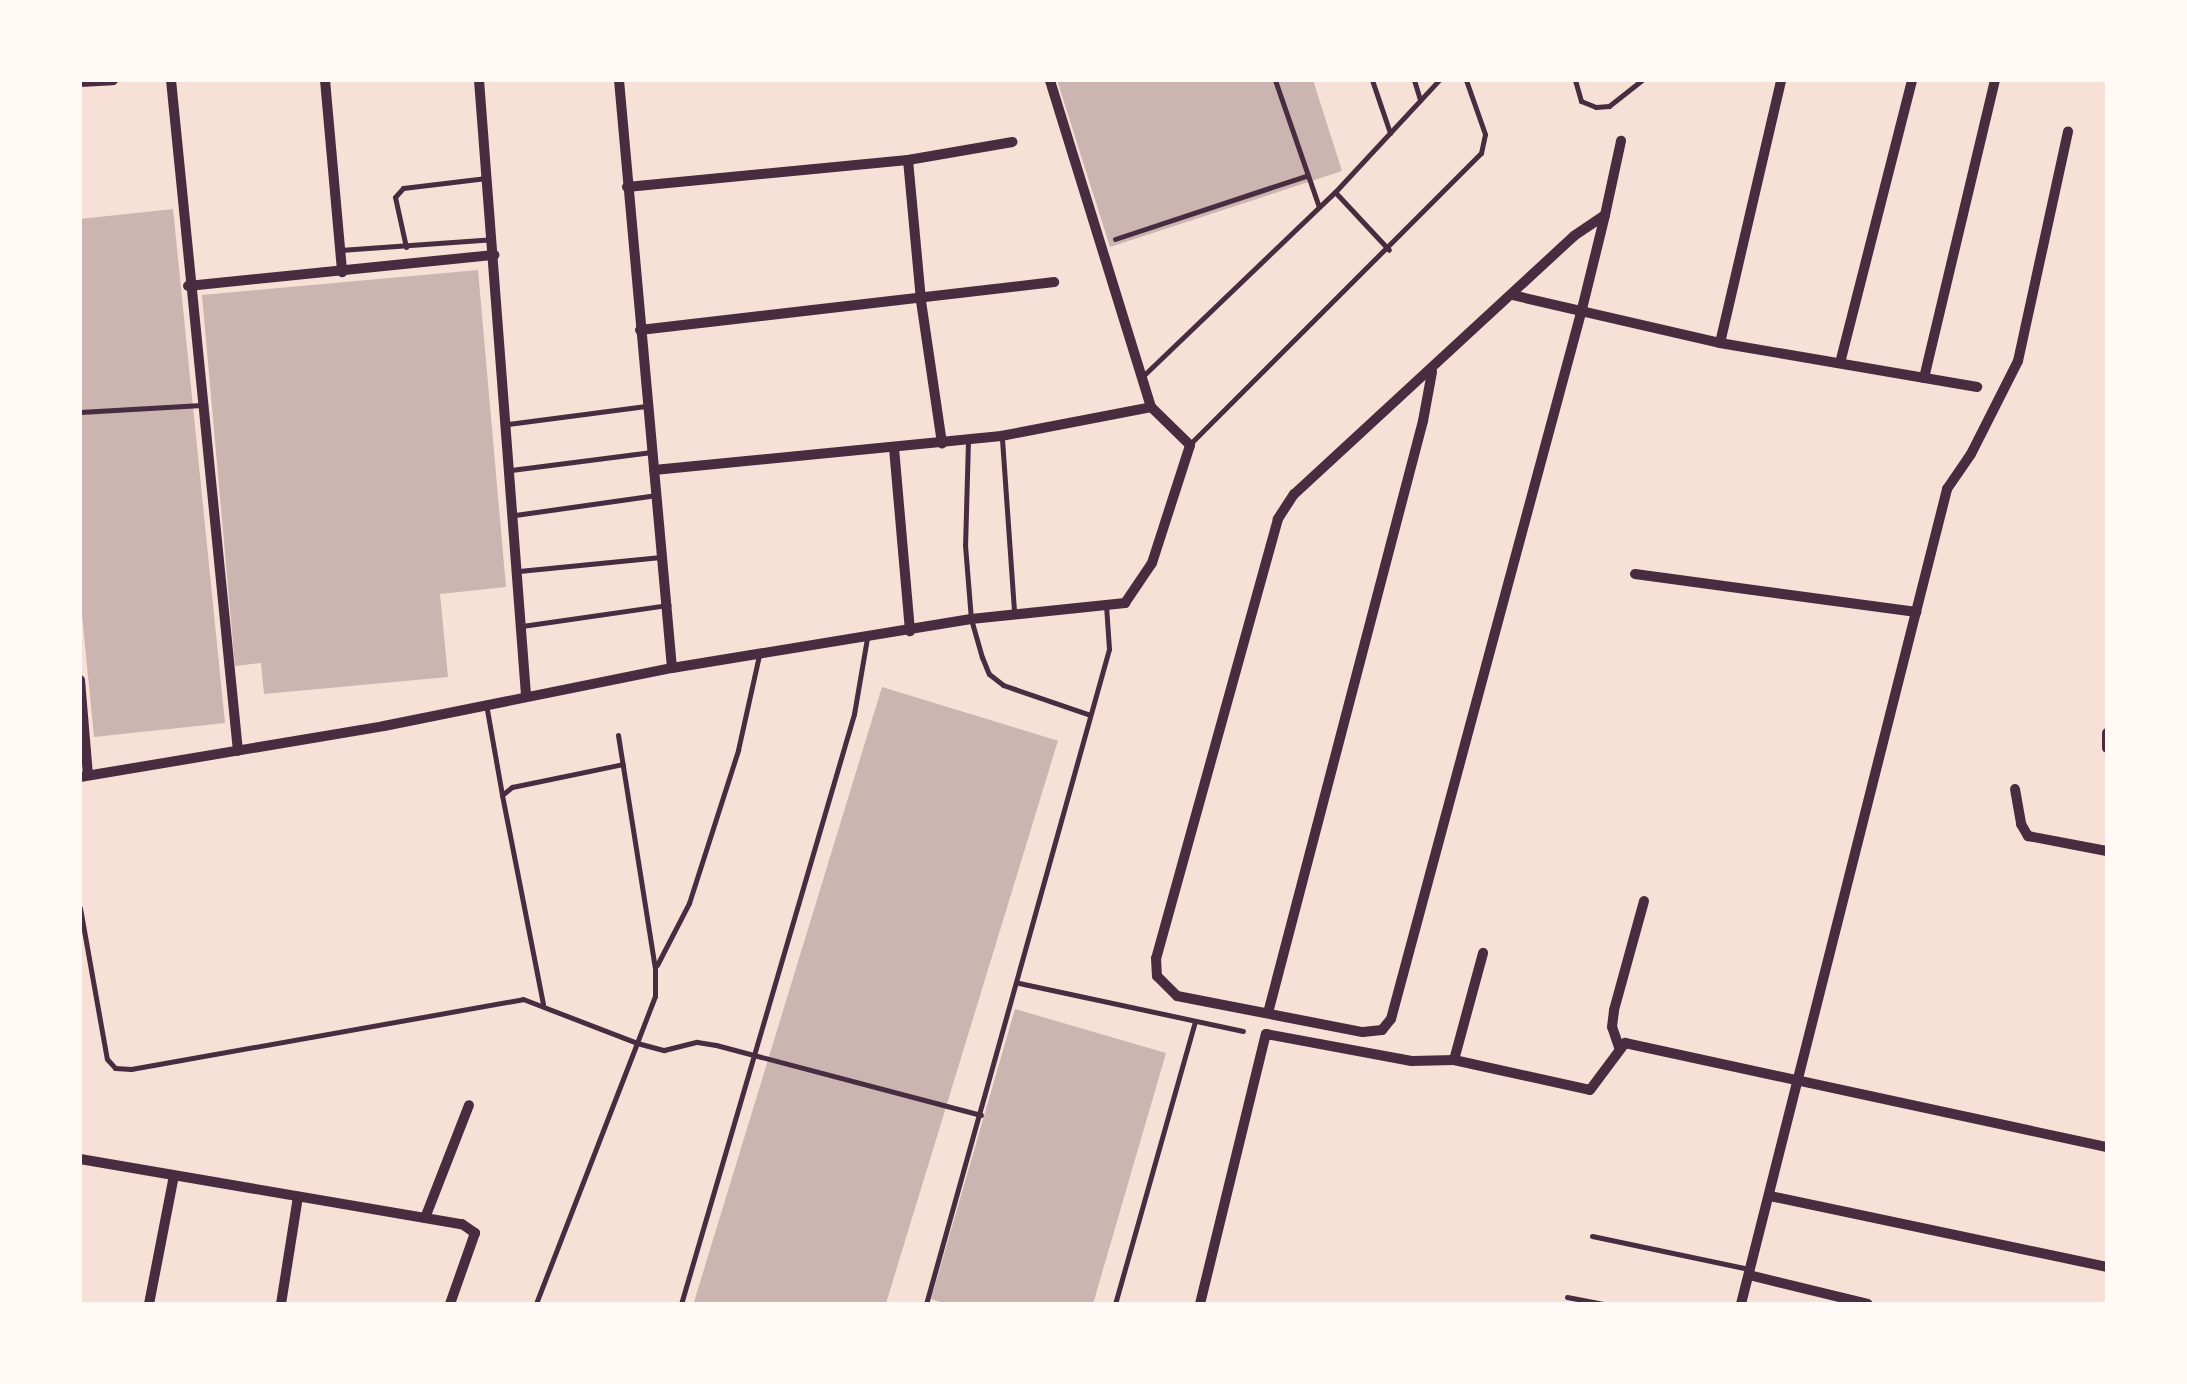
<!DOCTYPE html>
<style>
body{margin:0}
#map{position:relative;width:2187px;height:1384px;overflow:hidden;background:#f7e1d7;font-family:"Alegreya Sans",sans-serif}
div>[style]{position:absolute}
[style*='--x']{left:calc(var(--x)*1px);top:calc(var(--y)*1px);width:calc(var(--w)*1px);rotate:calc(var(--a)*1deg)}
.building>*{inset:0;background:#ccb4b1;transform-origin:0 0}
.service>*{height:5px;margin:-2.5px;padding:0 2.5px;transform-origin:2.5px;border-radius:2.5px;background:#4a2c40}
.minor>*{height:10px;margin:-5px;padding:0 5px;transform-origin:5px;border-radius:5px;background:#4a2c40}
span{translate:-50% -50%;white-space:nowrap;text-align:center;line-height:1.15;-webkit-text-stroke:10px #fffaf5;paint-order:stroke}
.frame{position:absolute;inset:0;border:82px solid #fffaf5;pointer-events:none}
</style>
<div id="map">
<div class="building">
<i style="clip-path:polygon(1057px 80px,1313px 80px,1342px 171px,1110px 247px)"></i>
<i style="clip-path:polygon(173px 209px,225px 723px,94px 737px,80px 595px,80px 219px)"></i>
<i style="clip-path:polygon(478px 270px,506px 587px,440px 594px,448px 677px,264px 694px,261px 663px,235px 666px,202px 295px)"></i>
<i style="left:882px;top:687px;width:184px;height:643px;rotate:17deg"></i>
<i style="clip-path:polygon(1015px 1009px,1166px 1053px,1093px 1304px,946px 1304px,931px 1299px)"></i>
</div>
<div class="service">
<i style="--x:1275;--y:80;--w:134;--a:70.9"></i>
<i style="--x:1372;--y:80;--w:56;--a:71.2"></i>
<i style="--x:1414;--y:80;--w:21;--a:73"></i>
<i style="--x:1575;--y:80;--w:22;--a:74"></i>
<i style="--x:1581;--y:101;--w:16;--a:22"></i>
<i style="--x:1596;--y:107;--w:13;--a:-4"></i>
<i style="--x:1609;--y:106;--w:42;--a:-38.2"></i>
<i style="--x:1335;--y:192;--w:79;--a:47"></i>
<i style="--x:1115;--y:239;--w:203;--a:-18.3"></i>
<i style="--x:406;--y:247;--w:51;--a:-102.4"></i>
<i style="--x:395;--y:197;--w:12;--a:-48"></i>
<i style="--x:403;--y:188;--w:84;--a:-6.9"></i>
<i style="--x:340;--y:250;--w:152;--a:-4.1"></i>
<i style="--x:1144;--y:375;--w:265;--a:-43.8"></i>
<i style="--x:1335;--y:192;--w:153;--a:-47.1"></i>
<i style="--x:80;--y:412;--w:122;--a:-3.3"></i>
<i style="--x:508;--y:424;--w:139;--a:-7.4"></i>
<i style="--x:1002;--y:439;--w:173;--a:86"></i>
<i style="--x:968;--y:440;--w:105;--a:91.6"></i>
<i style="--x:965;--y:545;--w:74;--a:85.4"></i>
<i style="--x:971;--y:619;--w:40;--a:74"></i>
<i style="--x:982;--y:657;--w:18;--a:68"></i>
<i style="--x:989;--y:674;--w:18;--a:38"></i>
<i style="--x:1003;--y:685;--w:92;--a:19"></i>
<i style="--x:1191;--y:443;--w:410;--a:-45"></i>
<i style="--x:1481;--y:153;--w:19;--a:-78"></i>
<i style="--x:1485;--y:134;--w:57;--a:-109.4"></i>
<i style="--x:511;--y:470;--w:142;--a:-7.3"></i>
<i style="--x:515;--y:515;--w:143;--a:-8"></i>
<i style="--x:519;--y:571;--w:145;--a:-5.6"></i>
<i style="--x:522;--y:626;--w:148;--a:-8.2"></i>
<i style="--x:486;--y:704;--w:92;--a:80"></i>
<i style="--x:618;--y:735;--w:236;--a:81"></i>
<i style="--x:655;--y:968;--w:28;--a:90"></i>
<i style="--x:655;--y:996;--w:50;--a:111"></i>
<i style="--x:637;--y:1043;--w:28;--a:15"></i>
<i style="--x:664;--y:1050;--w:34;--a:-14"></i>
<i style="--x:697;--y:1042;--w:19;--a:9"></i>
<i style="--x:716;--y:1045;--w:274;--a:14.8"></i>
<i style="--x:80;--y:908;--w:153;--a:79.9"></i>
<i style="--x:107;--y:1059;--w:12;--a:48"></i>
<i style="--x:115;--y:1068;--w:16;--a:4"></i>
<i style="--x:131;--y:1069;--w:398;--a:-10.1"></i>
<i style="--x:523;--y:999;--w:122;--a:21.1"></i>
<i style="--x:637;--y:1043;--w:280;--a:111.2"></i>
<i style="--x:657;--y:965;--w:70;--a:-62.7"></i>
<i style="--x:689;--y:903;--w:161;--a:-72.2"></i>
<i style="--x:738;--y:750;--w:97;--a:-77.5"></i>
<i style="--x:1019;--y:983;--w:229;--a:12.1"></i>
<i style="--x:543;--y:1004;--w:213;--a:-101.1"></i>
<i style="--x:502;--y:795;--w:13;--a:-39"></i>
<i style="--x:512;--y:787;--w:113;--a:-11.7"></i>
<i style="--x:1592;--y:1236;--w:159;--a:11.9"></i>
<i style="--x:1567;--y:1297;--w:37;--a:11"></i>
<i style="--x:681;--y:1304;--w:615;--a:-73.66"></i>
<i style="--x:854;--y:714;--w:77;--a:-80.3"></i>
<i style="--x:926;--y:1304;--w:680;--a:-74.39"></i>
<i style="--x:1109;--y:649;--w:44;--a:-93.9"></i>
<i style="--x:1115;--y:1304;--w:294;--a:-74.2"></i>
</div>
<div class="minor">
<i style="--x:171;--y:80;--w:674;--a:84.3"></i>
<i style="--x:325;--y:80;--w:193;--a:84.9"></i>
<i style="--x:479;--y:80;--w:617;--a:85.63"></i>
<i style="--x:619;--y:80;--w:590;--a:84.85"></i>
<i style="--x:80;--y:82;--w:33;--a:-3"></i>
<i style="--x:908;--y:160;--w:142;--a:84.7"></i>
<i style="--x:921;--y:301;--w:144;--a:81.6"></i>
<i style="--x:627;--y:187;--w:282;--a:-5.5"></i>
<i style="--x:908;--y:160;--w:106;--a:-9.8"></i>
<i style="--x:1605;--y:215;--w:37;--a:146"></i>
<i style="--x:1574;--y:236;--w:381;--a:137.3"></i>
<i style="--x:1294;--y:494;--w:30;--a:123"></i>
<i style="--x:1278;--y:519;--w:456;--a:105.5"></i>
<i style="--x:1156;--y:958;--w:18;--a:87"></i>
<i style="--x:1157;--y:976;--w:28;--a:45"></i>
<i style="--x:1177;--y:996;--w:189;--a:11"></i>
<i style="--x:1363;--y:1032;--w:19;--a:-6"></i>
<i style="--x:1382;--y:1030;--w:14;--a:-51"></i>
<i style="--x:1391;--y:1019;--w:731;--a:-74.94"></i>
<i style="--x:1581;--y:313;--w:101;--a:-76.2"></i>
<i style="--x:1605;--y:215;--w:76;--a:-77.8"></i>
<i style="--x:188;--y:286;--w:308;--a:-5.8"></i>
<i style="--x:1512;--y:295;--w:213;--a:13"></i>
<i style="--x:1720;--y:343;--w:261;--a:9.7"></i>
<i style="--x:640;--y:330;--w:417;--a:-6.6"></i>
<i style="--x:1720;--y:343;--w:270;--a:-76.9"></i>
<i style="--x:1840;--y:363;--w:292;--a:-75.7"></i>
<i style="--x:1924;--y:378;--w:306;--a:-76.6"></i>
<i style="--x:894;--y:448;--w:184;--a:85"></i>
<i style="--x:654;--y:470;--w:349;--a:-5.6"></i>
<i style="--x:1001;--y:436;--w:153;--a:-10.9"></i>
<i style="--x:1635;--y:574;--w:284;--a:7.7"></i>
<i style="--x:80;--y:680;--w:95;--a:85.2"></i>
<i style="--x:2107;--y:733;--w:15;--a:90"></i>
<i style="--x:80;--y:777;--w:308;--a:-9.5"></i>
<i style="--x:384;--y:726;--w:294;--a:-11.4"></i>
<i style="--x:672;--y:668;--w:303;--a:-9.3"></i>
<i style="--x:971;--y:619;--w:155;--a:-5.9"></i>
<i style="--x:1125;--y:603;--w:48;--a:-56"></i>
<i style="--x:1152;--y:563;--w:124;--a:-72.1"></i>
<i style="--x:1190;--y:445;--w:54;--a:-135.7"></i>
<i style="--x:1151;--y:407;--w:342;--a:-107.2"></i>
<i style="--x:2015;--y:789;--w:36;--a:80"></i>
<i style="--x:2021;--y:824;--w:14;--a:60"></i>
<i style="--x:2028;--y:836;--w:80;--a:10.8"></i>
<i style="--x:1268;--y:1013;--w:612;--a:-75.33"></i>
<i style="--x:1423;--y:421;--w:50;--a:-79.6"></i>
<i style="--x:1619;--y:1047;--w:21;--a:-109"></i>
<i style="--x:1612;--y:1027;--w:17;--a:-83"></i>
<i style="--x:1614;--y:1010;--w:113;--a:-74.6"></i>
<i style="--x:1454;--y:1060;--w:111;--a:-74.8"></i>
<i style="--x:80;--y:1159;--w:387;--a:9.7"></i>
<i style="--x:462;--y:1224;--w:16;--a:35"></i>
<i style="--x:475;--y:1233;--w:75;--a:109.4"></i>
<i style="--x:1770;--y:1196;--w:344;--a:11.9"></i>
<i style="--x:425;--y:1218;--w:121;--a:-68.7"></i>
<i style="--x:1749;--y:1275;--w:122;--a:13.7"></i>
<i style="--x:149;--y:1304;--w:131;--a:-79"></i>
<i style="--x:281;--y:1304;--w:108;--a:-81"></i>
<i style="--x:1200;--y:1304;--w:278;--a:-76.3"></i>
<i style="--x:1266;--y:1034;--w:148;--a:10.5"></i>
<i style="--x:1412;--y:1061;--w:42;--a:-1.4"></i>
<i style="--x:1454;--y:1060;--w:139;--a:12.4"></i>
<i style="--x:1590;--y:1090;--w:59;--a:-53.3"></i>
<i style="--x:1625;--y:1043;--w:493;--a:12.2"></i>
<i style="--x:1741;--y:1304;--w:841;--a:-75.81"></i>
<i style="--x:1947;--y:489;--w:42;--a:-55.6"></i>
<i style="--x:1971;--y:454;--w:104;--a:-63.2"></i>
<i style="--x:2018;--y:361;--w:235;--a:-77.7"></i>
</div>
<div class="frame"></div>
</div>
